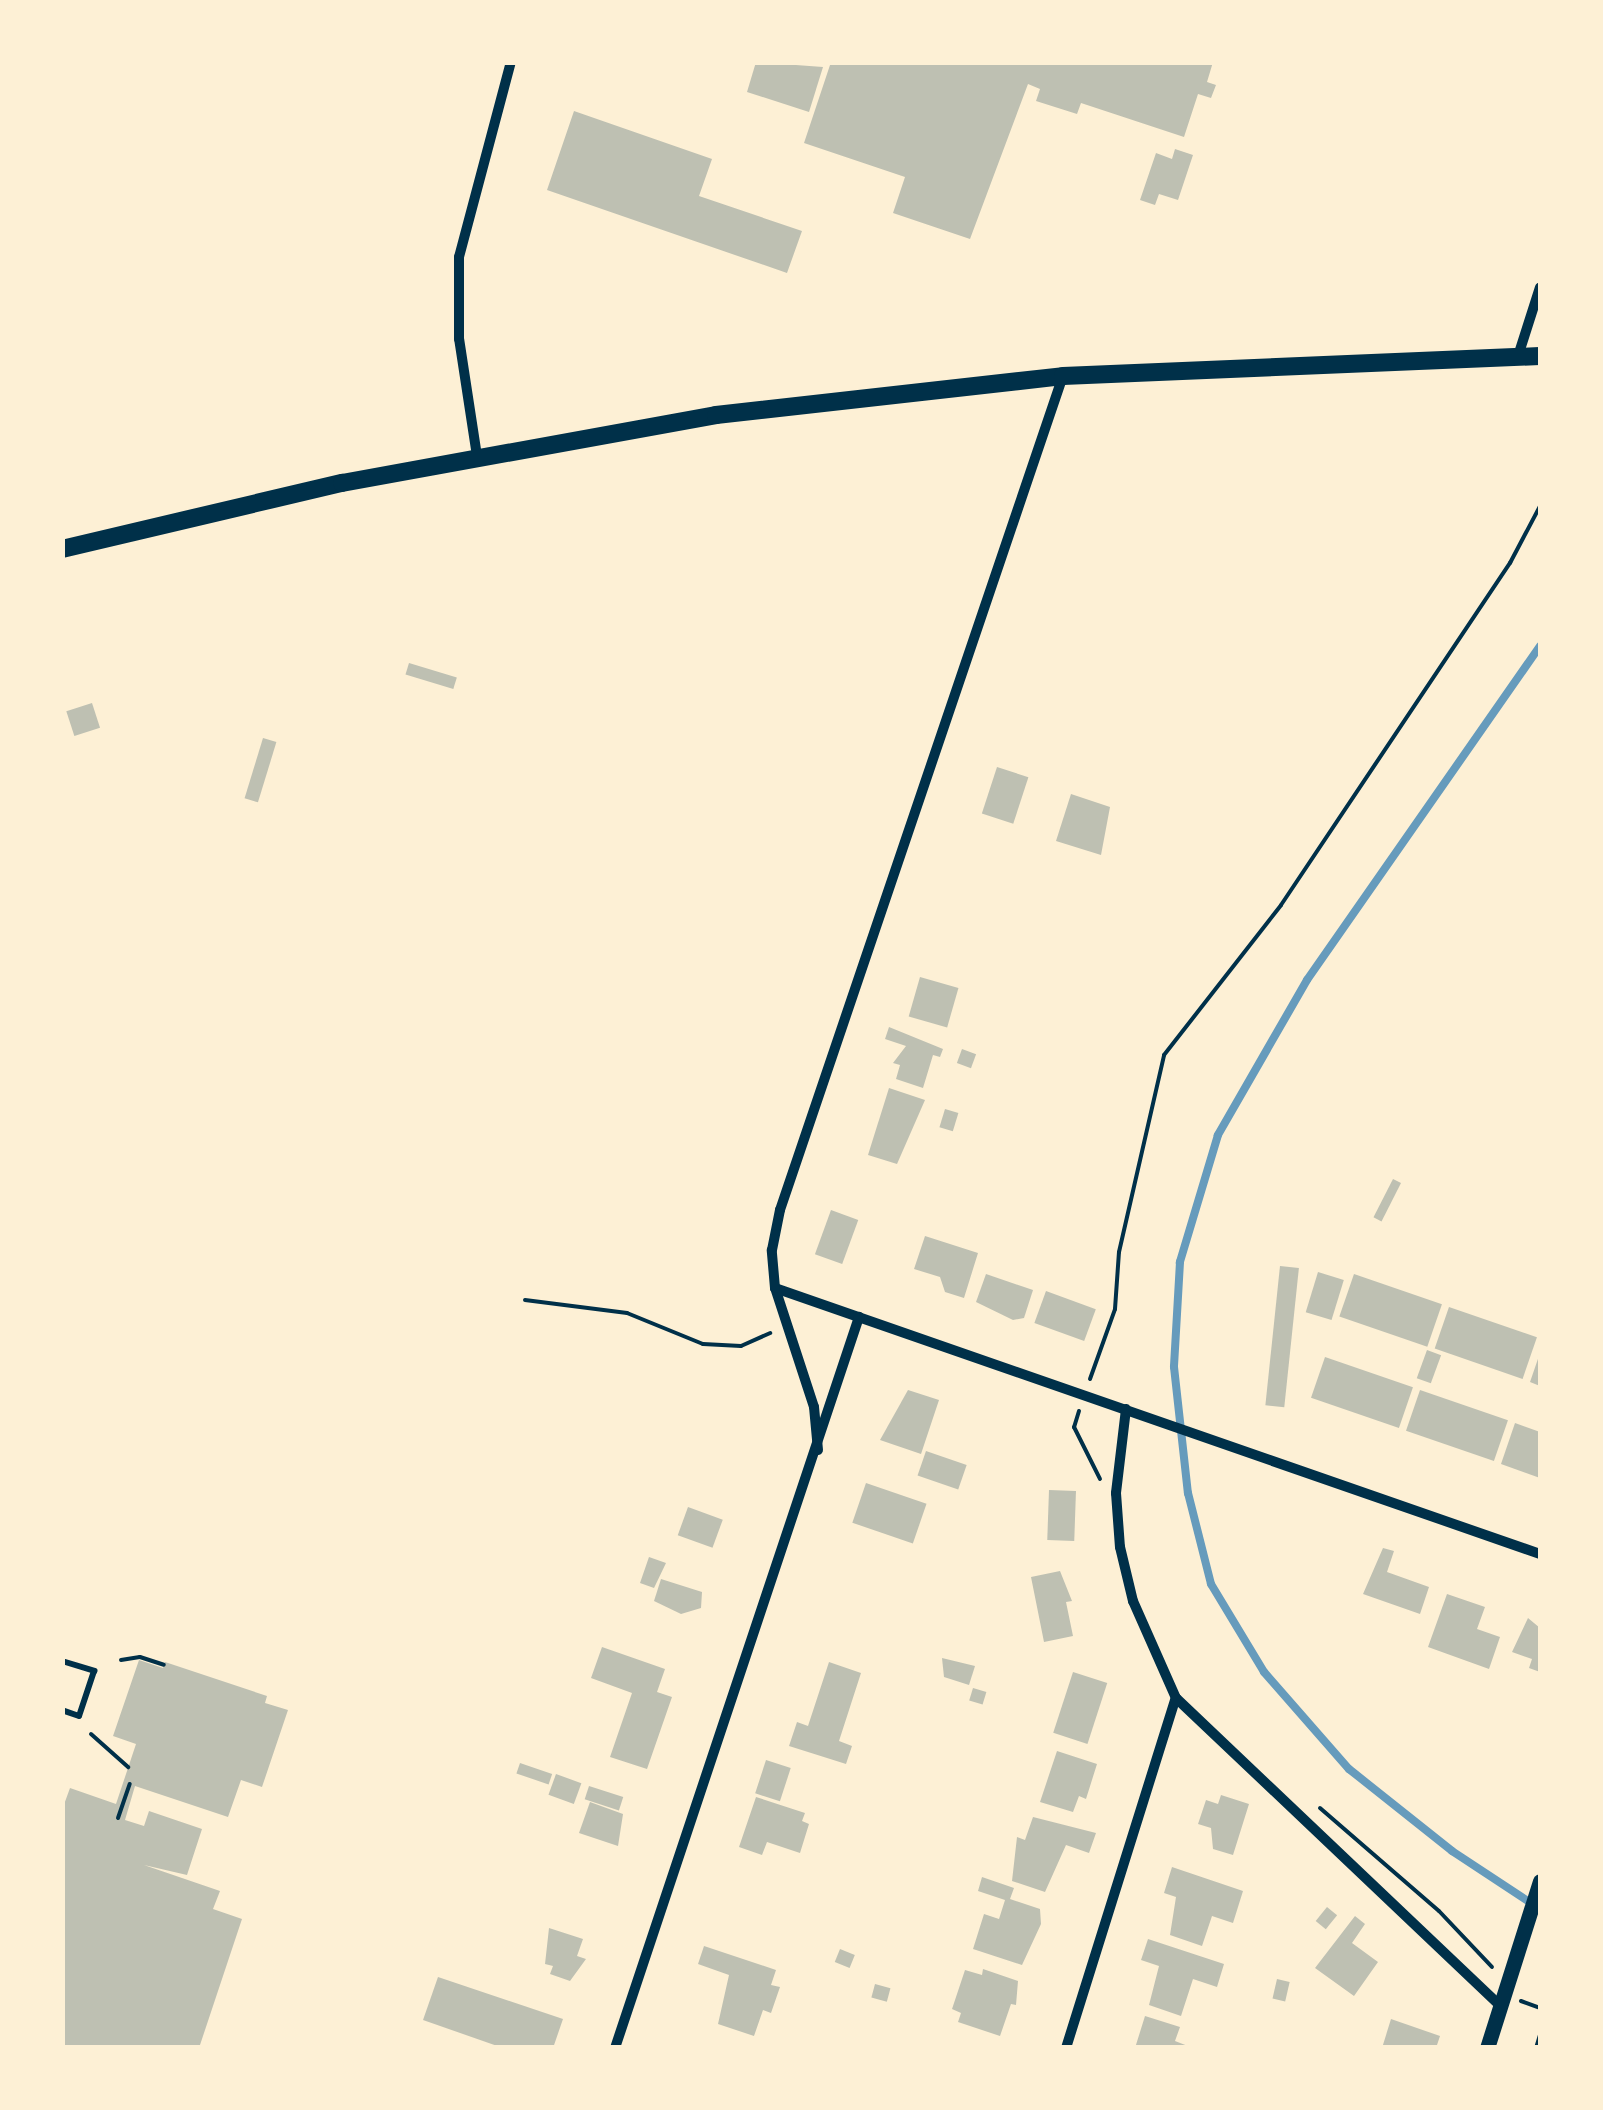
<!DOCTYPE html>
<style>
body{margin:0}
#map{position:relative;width:1603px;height:2110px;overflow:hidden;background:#fdf0d5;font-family:"Zilla Slab",serif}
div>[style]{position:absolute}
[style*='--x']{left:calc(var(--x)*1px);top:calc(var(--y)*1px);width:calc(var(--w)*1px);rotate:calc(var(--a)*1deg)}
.stream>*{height:8px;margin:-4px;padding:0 4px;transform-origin:4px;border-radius:4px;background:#669bbc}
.building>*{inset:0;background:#bec0b2;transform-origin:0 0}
.path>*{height:4px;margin:-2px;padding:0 2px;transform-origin:2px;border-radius:2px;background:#003049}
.service>*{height:6px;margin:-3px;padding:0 3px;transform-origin:3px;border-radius:3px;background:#003049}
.minor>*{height:10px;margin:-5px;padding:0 5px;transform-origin:5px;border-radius:5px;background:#003049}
.tertiary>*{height:15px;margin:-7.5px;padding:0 7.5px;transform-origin:7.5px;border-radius:7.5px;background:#003049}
.primary>*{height:18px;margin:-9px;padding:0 9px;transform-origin:9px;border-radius:9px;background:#003049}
span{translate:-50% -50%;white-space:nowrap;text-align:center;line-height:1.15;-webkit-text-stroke:9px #fdf0d5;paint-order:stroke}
.frame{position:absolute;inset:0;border:65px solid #fdf0d5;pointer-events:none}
</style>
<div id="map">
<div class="stream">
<i style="--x:1540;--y:646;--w:407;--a:124.9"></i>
<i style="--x:1307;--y:980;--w:179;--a:119.9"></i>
<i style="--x:1218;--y:1135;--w:133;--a:106.7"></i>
<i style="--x:1180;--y:1262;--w:105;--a:93.3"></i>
<i style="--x:1174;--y:1367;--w:127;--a:83.7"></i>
<i style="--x:1188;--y:1493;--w:94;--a:75.8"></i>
<i style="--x:1211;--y:1584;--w:103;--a:58.9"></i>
<i style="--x:1264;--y:1672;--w:129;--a:48.8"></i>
<i style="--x:1349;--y:1769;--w:132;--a:38.5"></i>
<i style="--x:1452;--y:1851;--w:105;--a:33.4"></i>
</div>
<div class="building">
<i style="clip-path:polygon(756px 62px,823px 67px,809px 112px,747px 92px)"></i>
<i style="clip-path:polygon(831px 62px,1213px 62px,1207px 82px,1216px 85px,1211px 98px,1198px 94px,1184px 137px,1081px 103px,1077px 114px,1036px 101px,1040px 89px,1028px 84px,970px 239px,893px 213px,905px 177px,804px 143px)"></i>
<i style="clip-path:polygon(574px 111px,712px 159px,699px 196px,802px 231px,787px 273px,547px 190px)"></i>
<i style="clip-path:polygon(1175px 149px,1193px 155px,1178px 200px,1159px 194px,1155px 205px,1140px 200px,1156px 153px,1172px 159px)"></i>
<i style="left:409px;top:663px;width:50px;height:12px;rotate:17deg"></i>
<i style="left:92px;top:703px;width:26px;height:27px;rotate:72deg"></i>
<i style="left:263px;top:738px;width:14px;height:63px;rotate:17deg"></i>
<i style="left:997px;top:767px;width:33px;height:49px;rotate:18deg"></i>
<i style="clip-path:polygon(1071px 794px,1110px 807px,1101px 855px,1056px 841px)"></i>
<i style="left:920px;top:977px;width:40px;height:41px;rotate:16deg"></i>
<i style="clip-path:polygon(889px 1027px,943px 1049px,940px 1057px,933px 1055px,923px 1088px,896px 1079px,900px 1065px,893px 1063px,906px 1046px,885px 1039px)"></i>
<i style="left:962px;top:1049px;width:15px;height:15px;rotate:20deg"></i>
<i style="clip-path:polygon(889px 1088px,925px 1100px,897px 1164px,868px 1155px)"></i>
<i style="left:945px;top:1109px;width:14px;height:19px;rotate:17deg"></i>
<i style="left:1393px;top:1179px;width:9px;height:43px;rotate:27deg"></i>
<i style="left:831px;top:1210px;width:29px;height:47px;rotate:20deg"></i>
<i style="clip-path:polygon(925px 1236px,978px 1253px,964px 1298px,945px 1292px,940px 1277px,914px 1269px)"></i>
<i style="left:1280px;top:1266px;width:19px;height:140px;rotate:6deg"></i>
<i style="left:1318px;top:1272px;width:27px;height:42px;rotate:17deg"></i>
<i style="clip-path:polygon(986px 1274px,1033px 1290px,1024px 1318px,1013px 1320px,976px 1302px)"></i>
<i style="left:1354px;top:1274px;width:93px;height:45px;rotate:19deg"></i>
<i style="left:1046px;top:1291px;width:53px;height:34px;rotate:20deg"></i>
<i style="left:1449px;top:1307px;width:93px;height:44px;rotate:19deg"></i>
<i style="left:1427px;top:1350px;width:15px;height:30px;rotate:20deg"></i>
<i style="clip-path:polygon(1540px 1353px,1540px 1386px,1530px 1382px)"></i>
<i style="left:1325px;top:1357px;width:93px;height:43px;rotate:19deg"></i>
<i style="clip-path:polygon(908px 1390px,939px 1400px,921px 1454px,880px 1440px)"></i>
<i style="left:1420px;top:1390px;width:93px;height:43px;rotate:19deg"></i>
<i style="clip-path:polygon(1515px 1423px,1540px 1432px,1540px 1478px,1501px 1464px)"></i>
<i style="left:926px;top:1451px;width:43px;height:26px;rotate:19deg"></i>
<i style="left:866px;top:1483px;width:64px;height:42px;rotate:19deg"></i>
<i style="left:1049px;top:1490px;width:27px;height:50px;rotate:2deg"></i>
<i style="left:688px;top:1507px;width:37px;height:30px;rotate:20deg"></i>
<i style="clip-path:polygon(1383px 1548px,1394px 1551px,1387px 1572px,1429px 1587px,1420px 1614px,1363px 1594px)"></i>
<i style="clip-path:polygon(649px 1557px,666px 1563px,654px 1588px,640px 1583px)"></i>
<i style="clip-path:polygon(1060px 1571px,1072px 1601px,1066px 1602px,1073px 1636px,1044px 1642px,1031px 1577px)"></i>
<i style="clip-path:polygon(661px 1579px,702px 1592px,701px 1608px,681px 1614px,654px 1601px)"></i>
<i style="clip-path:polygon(1447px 1594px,1485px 1607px,1477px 1629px,1500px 1637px,1489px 1669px,1428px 1647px)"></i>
<i style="clip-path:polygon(1528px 1618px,1540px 1628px,1540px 1672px,1529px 1668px,1532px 1659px,1512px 1652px)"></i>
<i style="clip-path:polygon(602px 1647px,665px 1669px,657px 1692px,672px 1697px,647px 1769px,610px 1757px,632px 1693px,591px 1678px)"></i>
<i style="clip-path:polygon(942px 1658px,975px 1666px,969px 1685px,944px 1677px)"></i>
<i style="clip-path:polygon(139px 1660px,163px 1668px,165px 1662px,267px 1696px,265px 1703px,288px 1710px,262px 1787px,241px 1780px,228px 1817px,135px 1786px,125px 1820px,144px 1826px,149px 1811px,202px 1829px,187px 1875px,144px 1865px,220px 1891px,213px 1909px,242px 1919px,199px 2048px,62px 2048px,62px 1810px,70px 1788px,116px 1804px,136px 1744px,113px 1736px)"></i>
<i style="clip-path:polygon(829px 1662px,861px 1673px,839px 1741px,852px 1746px,846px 1764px,789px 1746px,797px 1722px,808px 1726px)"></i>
<i style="left:1073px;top:1672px;width:36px;height:64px;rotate:18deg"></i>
<i style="left:973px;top:1688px;width:14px;height:13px;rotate:17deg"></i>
<i style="clip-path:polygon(1057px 1751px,1097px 1764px,1086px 1799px,1079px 1796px,1073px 1812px,1040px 1802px)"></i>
<i style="left:766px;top:1760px;width:26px;height:35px;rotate:18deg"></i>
<i style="left:520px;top:1763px;width:34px;height:11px;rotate:19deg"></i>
<i style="left:556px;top:1774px;width:27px;height:22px;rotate:20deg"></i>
<i style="left:589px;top:1786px;width:36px;height:14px;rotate:18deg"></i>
<i style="clip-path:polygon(1221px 1795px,1249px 1804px,1233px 1855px,1213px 1849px,1211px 1828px,1198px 1824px,1206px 1800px,1218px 1804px)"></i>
<i style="clip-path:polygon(756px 1797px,805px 1813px,802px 1821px,809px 1824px,800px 1853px,767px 1842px,762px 1855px,739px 1847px)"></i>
<i style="clip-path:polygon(590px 1802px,623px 1814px,618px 1846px,579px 1833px)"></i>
<i style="clip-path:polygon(1033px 1817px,1096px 1833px,1089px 1853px,1066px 1845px,1045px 1892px,1012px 1881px,1017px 1837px,1025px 1840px)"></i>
<i style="clip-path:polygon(1172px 1867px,1243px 1891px,1233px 1923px,1212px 1916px,1202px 1946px,1170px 1935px,1176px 1897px,1164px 1893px)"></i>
<i style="clip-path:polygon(982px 1877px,1014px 1888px,1010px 1899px,1040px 1909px,1041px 1924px,1022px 1965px,973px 1949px,984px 1914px,999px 1919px,1005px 1900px,978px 1891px)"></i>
<i style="left:1327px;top:1907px;width:13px;height:18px;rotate:39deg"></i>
<i style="clip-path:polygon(1355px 1916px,1365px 1924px,1352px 1943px,1378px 1962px,1354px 1996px,1315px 1968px)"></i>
<i style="clip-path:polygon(549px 1928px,583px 1939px,577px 1956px,586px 1959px,570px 1981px,550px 1974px,553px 1966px,545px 1964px)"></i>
<i style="clip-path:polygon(1148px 1939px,1224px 1964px,1217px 1987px,1193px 1979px,1181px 2016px,1149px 2005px,1159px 1966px,1141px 1960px)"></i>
<i style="clip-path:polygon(704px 1946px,776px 1970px,771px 1985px,780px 1987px,771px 2013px,763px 2010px,754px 2036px,718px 2024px,729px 1975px,698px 1964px)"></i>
<i style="left:840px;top:1949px;width:16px;height:14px;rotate:22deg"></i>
<i style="clip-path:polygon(983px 1969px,1018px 1981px,1016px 2005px,1011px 2004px,1000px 2036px,958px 2022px,961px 2013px,952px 2009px,965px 1970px,982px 1975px)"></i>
<i style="clip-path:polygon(438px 1977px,563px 2019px,553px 2048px,503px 2048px,423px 2020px)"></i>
<i style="left:1277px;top:1979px;width:13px;height:20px;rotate:13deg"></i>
<i style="left:875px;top:1984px;width:16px;height:14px;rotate:15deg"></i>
<i style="clip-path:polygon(1145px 2016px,1180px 2027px,1175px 2041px,1193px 2048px,1135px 2048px)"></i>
<i style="clip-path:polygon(1391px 2019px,1440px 2036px,1436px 2048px,1382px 2048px)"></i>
</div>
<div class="path">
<i style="--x:525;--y:1300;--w:103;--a:7.3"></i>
<i style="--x:627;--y:1313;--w:82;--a:22.2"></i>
<i style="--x:703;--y:1344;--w:38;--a:3"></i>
<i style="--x:741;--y:1346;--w:32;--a:-24"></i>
<i style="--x:1090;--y:1379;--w:74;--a:-70.3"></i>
<i style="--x:1115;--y:1309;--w:57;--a:-86"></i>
<i style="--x:1119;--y:1252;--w:202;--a:-77.1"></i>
<i style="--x:1164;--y:1055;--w:190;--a:-52"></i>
<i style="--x:1281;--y:905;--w:412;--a:-56.2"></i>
<i style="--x:1510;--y:563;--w:64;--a:-62.2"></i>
<i style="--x:1079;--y:1411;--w:17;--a:107"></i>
<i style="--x:1074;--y:1427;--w:58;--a:63.4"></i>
<i style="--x:121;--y:1660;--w:19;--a:-9"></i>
<i style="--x:140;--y:1657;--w:25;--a:18"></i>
<i style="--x:91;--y:1734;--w:50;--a:41.7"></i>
<i style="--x:1320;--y:1808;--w:157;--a:40.9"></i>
<i style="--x:1439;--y:1911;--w:77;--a:46.6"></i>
<i style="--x:118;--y:1818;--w:36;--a:-71"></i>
<i style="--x:1521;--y:2001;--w:20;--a:20"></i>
<i style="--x:1536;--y:2048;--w:14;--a:-73"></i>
</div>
<div class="service">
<i style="--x:62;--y:1661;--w:34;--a:17"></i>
<i style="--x:94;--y:1671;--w:47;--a:108.4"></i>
<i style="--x:79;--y:1716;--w:18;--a:-161"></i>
</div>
<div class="minor">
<i style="--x:1518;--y:356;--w:72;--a:-72.3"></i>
<i style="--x:477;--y:456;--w:118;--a:-98.7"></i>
<i style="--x:459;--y:339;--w:82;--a:-90"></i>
<i style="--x:459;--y:257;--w:202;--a:-75.1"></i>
<i style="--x:775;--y:1288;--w:810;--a:19.17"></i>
<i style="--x:1126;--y:1409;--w:85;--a:96.8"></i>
<i style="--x:1116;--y:1493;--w:54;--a:85.8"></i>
<i style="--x:1120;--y:1547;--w:56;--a:76.5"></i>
<i style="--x:1133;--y:1601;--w:106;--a:66.1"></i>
<i style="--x:1176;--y:1698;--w:446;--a:43.5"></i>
<i style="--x:818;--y:1450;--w:43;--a:-95.3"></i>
<i style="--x:814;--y:1407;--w:125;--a:-108.1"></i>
<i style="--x:775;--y:1288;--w:38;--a:-95"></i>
<i style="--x:772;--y:1250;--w:41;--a:-78.7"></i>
<i style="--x:780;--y:1210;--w:881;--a:-71.26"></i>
<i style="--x:615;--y:2048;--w:771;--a:-71.54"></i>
<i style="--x:1066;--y:2048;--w:367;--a:-72.6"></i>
</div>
<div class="tertiary">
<i style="--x:1487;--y:2048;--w:175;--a:-72.4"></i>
</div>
<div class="primary">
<i style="--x:62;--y:549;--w:288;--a:-13.3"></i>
<i style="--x:342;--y:483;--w:380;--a:-10.3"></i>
<i style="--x:716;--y:415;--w:349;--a:-6.4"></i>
<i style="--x:1063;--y:376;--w:477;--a:-2.4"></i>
</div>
<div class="frame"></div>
</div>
